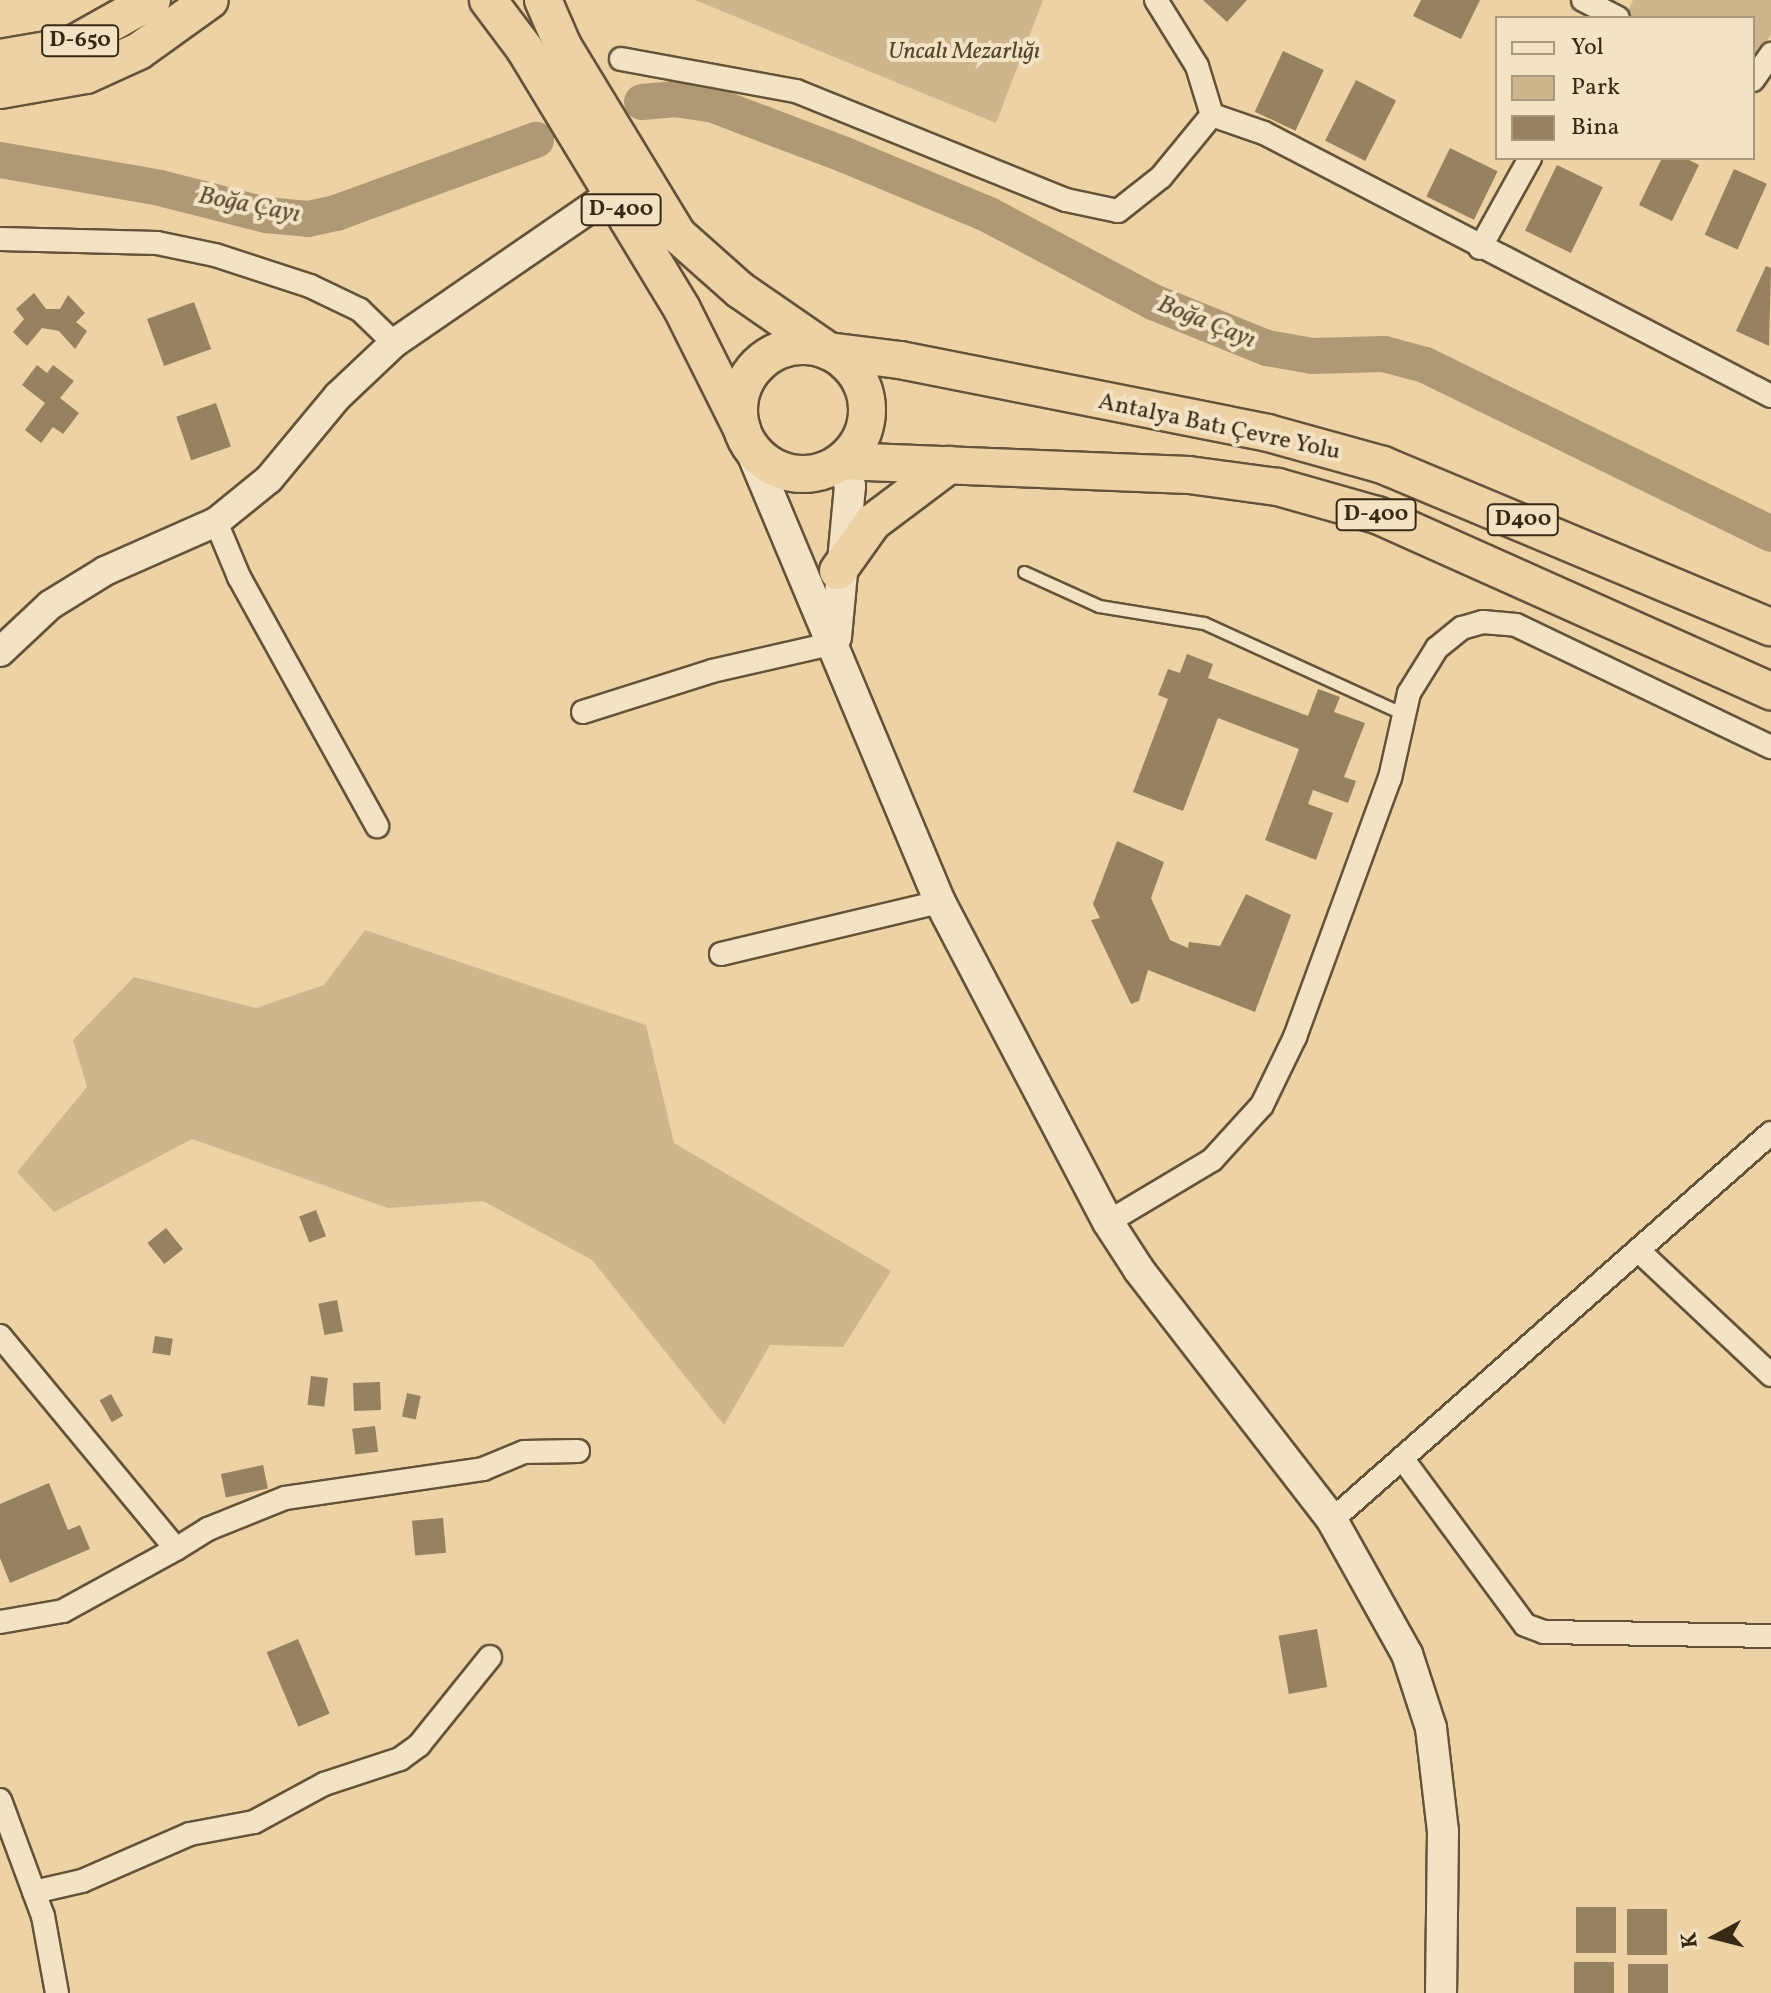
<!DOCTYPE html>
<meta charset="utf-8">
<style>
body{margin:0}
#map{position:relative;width:1771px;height:1993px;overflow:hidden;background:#ecd2a5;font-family:Vollkorn,serif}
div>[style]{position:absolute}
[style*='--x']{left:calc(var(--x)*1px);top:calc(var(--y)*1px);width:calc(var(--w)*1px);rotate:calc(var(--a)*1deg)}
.green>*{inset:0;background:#cdb58d}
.river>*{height:36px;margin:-18px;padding:0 18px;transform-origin:18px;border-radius:18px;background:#af9974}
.building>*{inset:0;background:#968160;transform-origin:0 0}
.roads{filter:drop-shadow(2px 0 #655339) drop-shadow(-2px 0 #655339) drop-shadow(0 2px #655339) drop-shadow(0 -2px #655339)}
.service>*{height:11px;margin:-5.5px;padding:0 5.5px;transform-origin:5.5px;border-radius:5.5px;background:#f3e2c4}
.minor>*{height:22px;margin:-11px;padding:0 11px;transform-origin:11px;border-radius:11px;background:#f3e2c4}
.tertiary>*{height:28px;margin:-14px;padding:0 14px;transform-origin:14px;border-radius:14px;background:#f3e2c4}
.secondary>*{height:30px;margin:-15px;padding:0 15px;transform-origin:15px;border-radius:15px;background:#f3e2c4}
.trunk>*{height:36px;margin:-18px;padding:0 18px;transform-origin:18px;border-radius:18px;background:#ecd2a5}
.trunk>.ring{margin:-18px;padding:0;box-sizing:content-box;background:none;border:36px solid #ecd2a5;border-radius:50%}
span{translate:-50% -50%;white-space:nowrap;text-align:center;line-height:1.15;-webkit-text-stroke:8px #f3e2c4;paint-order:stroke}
.shield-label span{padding:2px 6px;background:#f3e2c4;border:2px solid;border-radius:6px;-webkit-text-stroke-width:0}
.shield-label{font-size:22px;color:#382915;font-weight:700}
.park-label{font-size:24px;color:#56452d;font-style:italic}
.street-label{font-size:24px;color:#382915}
.water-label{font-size:26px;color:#5c4b32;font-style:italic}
.legend{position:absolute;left:1495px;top:16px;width:260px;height:144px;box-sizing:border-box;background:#f3e2c4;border:2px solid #a8987e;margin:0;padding:10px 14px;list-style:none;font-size:24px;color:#382915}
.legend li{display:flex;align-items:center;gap:16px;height:40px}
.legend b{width:40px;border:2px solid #a8987e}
.north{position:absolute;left:1675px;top:1897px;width:80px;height:80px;-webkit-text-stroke:6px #f3e2c4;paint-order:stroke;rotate:263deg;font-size:22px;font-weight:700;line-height:32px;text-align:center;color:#382915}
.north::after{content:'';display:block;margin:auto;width:28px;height:36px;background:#382915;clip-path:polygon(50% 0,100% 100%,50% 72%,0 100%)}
</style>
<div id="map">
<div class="green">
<i style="clip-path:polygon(695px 0,1043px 0,996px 123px)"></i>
<i style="clip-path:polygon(1633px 0,1771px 0,1771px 34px,1753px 64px,1753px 18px,1631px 18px,1626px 16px)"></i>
<i style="clip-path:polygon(365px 930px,646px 1025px,674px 1143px,891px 1271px,843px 1347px,770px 1345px,724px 1425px,592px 1260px,483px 1201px,388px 1208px,192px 1139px,54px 1212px,17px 1172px,87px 1087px,73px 1040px,134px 977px,256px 1008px,324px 985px)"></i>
</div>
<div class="river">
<i style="--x:642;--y:102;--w:32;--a:-5"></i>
<i style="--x:674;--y:99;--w:37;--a:8"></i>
<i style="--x:711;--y:104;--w:143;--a:20.8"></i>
<i style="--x:845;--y:155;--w:156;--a:22.6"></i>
<i style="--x:989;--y:215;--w:186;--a:27.9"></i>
<i style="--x:1153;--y:302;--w:123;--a:22"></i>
<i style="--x:1267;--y:348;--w:46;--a:10.1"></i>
<i style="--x:1312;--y:356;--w:72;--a:-1.6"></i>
<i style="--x:1384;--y:354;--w:42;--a:15"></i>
<i style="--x:1425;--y:365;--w:385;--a:26"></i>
<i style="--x:0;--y:160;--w:162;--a:9.9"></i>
<i style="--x:160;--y:188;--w:109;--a:14.3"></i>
<i style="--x:266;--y:215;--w:42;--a:5.4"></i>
<i style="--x:308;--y:219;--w:29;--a:-12"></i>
<i style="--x:336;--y:213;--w:213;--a:-20.1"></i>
</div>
<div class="building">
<i style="clip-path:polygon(1203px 0,1247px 0,1227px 22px)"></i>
<i style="clip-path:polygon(1421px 0,1480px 0,1461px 39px,1413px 16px)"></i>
<i style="left:1283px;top:51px;width:45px;height:67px;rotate:25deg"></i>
<i style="left:1356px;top:80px;width:45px;height:68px;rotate:27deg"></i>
<i style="left:1450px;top:148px;width:53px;height:54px;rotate:26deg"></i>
<i style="clip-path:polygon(1662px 158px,1685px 158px,1699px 165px,1672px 221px,1639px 205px)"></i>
<i style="left:1557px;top:165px;width:51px;height:73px;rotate:26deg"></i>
<i style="left:1734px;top:169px;width:36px;height:72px;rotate:24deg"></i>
<i style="clip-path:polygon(1766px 266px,1771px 268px,1769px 346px,1736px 331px)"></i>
<i style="clip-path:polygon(34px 293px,46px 309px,60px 309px,68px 295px,85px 313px,76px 322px,87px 331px,75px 349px,59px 331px,42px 328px,27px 346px,13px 332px,24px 319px,16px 309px)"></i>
<i style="left:194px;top:302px;width:50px;height:50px;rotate:70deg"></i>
<i style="clip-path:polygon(37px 365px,47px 373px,53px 365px,74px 381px,60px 398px,79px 413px,63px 434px,53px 427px,41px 443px,25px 430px,45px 403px,22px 385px)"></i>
<i style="left:216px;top:403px;width:46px;height:42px;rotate:71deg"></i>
<i style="clip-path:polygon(1187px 654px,1213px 664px,1208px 678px,1308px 716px,1318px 689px,1340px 697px,1334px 712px,1365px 723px,1344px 777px,1356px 781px,1348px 803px,1313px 790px,1308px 804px,1333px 813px,1316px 860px,1265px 840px,1299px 749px,1218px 718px,1183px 811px,1133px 792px,1168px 699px,1158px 695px,1168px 669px,1180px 673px)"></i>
<i style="clip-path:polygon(1117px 841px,1164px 862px,1151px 898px,1170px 940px,1188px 948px,1189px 942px,1220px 946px,1246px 894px,1291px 915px,1255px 1012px,1148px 970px,1139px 1001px,1131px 1004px,1091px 920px,1100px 918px,1093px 904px)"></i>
<i style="left:316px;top:1210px;width:28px;height:18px;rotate:69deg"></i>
<i style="left:166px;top:1228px;width:27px;height:24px;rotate:51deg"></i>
<i style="left:337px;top:1300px;width:32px;height:19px;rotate:79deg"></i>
<i style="left:155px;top:1336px;width:18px;height:17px;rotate:9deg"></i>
<i style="left:311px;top:1376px;width:17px;height:29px;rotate:7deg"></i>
<i style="left:380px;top:1382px;width:28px;height:27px;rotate:88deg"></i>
<i style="left:407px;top:1393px;width:14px;height:24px;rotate:12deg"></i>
<i style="left:111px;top:1394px;width:25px;height:13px;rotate:61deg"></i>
<i style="left:375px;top:1426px;width:26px;height:23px;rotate:83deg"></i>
<i style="left:263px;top:1465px;width:24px;height:43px;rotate:78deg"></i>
<i style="clip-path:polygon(49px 1483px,68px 1530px,80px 1525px,90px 1549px,10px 1583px,0 1558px,0 1504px)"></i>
<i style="left:443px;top:1518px;width:35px;height:31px;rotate:85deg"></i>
<i style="left:1317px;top:1629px;width:59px;height:39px;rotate:80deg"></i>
<i style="left:298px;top:1639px;width:81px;height:34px;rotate:67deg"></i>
<i style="left:1576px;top:1907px;width:40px;height:46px"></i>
<i style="left:1627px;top:1909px;width:40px;height:46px"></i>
<i style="left:1574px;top:1962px;width:40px;height:31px"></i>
<i style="left:1628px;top:1964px;width:40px;height:29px"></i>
</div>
<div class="roads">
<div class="service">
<i style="--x:1024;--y:572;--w:82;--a:24.4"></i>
<i style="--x:1099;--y:606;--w:106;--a:9.2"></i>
<i style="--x:1204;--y:623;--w:220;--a:24.5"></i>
</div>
<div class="minor">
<i style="--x:1156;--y:0;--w:78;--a:58.2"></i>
<i style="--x:1197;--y:66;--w:51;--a:73"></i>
<i style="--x:1583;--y:0;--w:39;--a:27"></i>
<i style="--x:621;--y:59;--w:178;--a:10.4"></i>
<i style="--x:796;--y:91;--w:291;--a:22"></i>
<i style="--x:1066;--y:200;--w:53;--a:11.9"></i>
<i style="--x:1118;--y:211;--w:55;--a:-38.3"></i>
<i style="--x:1161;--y:177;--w:80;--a:-50.6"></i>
<i style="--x:1212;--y:115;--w:55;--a:19.1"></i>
<i style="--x:1264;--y:133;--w:571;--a:27.42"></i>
<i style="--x:1753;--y:80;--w:32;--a:-55"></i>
<i style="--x:0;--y:239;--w:157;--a:1.5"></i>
<i style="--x:157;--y:243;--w:59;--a:11.7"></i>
<i style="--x:215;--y:255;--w:100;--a:18.1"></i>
<i style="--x:310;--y:286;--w:55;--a:25.6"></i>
<i style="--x:360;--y:310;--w:47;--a:44.1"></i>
<i style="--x:1480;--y:248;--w:103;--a:-60.9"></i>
<i style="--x:216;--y:522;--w:60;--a:67.3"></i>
<i style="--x:239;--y:577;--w:285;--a:61"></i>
<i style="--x:583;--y:712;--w:135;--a:-17.6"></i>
<i style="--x:712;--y:671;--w:126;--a:-12.8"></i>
<i style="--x:721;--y:954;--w:225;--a:-13.4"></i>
<i style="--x:1108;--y:1222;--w:121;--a:-30.8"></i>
<i style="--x:1212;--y:1160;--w:74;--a:-47.7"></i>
<i style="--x:1262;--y:1105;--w:76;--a:-64.1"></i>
<i style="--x:1295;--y:1037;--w:276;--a:-69.9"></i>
<i style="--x:1390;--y:778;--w:87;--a:-77.4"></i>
<i style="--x:1409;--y:693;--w:53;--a:-58.1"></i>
<i style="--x:1437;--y:648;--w:32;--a:-39"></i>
<i style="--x:1462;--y:628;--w:22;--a:-16"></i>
<i style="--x:1483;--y:622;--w:33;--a:5"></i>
<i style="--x:1516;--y:625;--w:283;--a:25.6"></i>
<i style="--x:1639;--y:1251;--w:181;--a:43.2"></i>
<i style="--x:0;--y:1336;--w:276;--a:50.4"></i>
<i style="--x:176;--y:1549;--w:38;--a:-32"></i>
<i style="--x:208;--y:1529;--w:83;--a:-21.9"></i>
<i style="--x:285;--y:1498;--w:200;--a:-8.3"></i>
<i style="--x:483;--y:1469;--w:44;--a:-22.5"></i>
<i style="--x:524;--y:1452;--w:54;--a:-1.1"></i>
<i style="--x:1402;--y:1458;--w:207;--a:53.6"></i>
<i style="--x:1525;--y:1625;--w:20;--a:20"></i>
<i style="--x:1544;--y:1632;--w:227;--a:1"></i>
<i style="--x:1332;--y:1520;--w:585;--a:-41.4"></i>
<i style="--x:0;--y:1622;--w:64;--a:-9.9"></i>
<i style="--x:63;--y:1611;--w:129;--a:-28.8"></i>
<i style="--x:0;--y:1800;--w:124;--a:69.7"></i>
<i style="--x:43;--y:1916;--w:78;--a:79.7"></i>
<i style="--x:34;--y:1892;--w:49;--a:-12.9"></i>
<i style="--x:82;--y:1881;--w:118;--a:-23.5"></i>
<i style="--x:190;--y:1834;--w:65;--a:-10.6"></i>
<i style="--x:254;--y:1822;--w:80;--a:-28.5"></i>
<i style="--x:324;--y:1784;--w:80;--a:-18.2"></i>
<i style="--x:400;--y:1759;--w:24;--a:-36"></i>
<i style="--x:419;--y:1745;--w:113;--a:-51.1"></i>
</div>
<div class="tertiary">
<i style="--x:0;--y:652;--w:69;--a:-43.2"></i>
<i style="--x:50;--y:605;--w:65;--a:-31.7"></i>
<i style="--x:105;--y:571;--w:121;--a:-23.8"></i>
<i style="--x:216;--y:522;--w:68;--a:-39.1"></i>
<i style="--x:269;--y:479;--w:108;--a:-50.3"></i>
<i style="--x:338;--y:396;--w:77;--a:-43.4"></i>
<i style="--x:394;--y:343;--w:263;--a:-34.5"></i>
</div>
<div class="secondary">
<i style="--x:742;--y:429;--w:513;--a:67.29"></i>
<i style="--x:940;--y:902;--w:361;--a:62.3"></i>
<i style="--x:1108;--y:1222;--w:57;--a:57.1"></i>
<i style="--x:1139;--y:1270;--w:316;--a:52.3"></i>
<i style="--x:1332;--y:1520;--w:154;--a:60.8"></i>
<i style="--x:1407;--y:1654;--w:78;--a:72"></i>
<i style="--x:1431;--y:1728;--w:104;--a:83.4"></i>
<i style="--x:1443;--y:1831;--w:162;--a:90.7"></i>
<i style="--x:836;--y:637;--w:152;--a:-84.7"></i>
<i style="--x:850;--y:486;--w:26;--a:-108"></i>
</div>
<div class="trunk">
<i style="--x:488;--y:0;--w:60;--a:53.1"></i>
<i style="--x:524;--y:48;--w:305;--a:58.8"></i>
<i style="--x:682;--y:309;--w:134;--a:63.4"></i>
<i style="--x:543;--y:0;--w:50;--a:66.5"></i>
<i style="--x:563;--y:46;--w:221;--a:58.7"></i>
<i style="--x:678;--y:235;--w:83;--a:41.6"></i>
<i style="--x:740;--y:290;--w:107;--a:34.7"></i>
<i style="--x:828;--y:351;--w:73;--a:7.1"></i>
<i style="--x:900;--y:360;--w:375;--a:11.2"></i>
<i style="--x:1268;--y:433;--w:119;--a:15.5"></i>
<i style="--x:1383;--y:465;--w:420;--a:22.7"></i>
<i style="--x:0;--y:58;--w:71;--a:-9.7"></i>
<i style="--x:70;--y:46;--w:94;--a:-29.3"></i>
<i style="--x:0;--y:90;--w:87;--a:-9.9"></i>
<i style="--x:86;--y:75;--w:58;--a:-24.4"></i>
<i style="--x:139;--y:51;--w:87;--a:-35.7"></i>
<i class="ring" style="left:739px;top:346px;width:92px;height:92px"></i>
<i style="--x:842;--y:461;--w:347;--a:2.3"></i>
<i style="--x:1189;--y:475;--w:90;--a:7.7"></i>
<i style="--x:1278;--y:487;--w:103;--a:15.8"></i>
<i style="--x:1377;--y:515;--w:432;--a:24.1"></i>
<i style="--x:838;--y:571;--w:60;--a:-54.5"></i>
<i style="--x:873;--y:522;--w:95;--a:-36.9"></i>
</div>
</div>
<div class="shield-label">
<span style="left:80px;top:41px">D-650</span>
<span style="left:621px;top:210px">D-400</span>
<span style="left:1376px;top:515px">D-400</span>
<span style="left:1523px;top:520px">D400</span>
</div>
<div class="park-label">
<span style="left:964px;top:53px">Uncalı Mezarlığı</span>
</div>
<div class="street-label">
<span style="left:1219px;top:428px;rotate:12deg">Antalya Batı Çevre Yolu</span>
</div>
<div class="water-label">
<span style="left:249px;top:206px;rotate:11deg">Boğa Çayı</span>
<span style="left:1206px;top:323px;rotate:22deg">Boğa Çayı</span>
</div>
<ul class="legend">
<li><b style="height:10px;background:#f3e2c4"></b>Yol</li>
<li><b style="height:22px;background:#cdb58d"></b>Park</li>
<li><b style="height:22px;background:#968160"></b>Bina</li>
</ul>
<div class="north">K</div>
</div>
